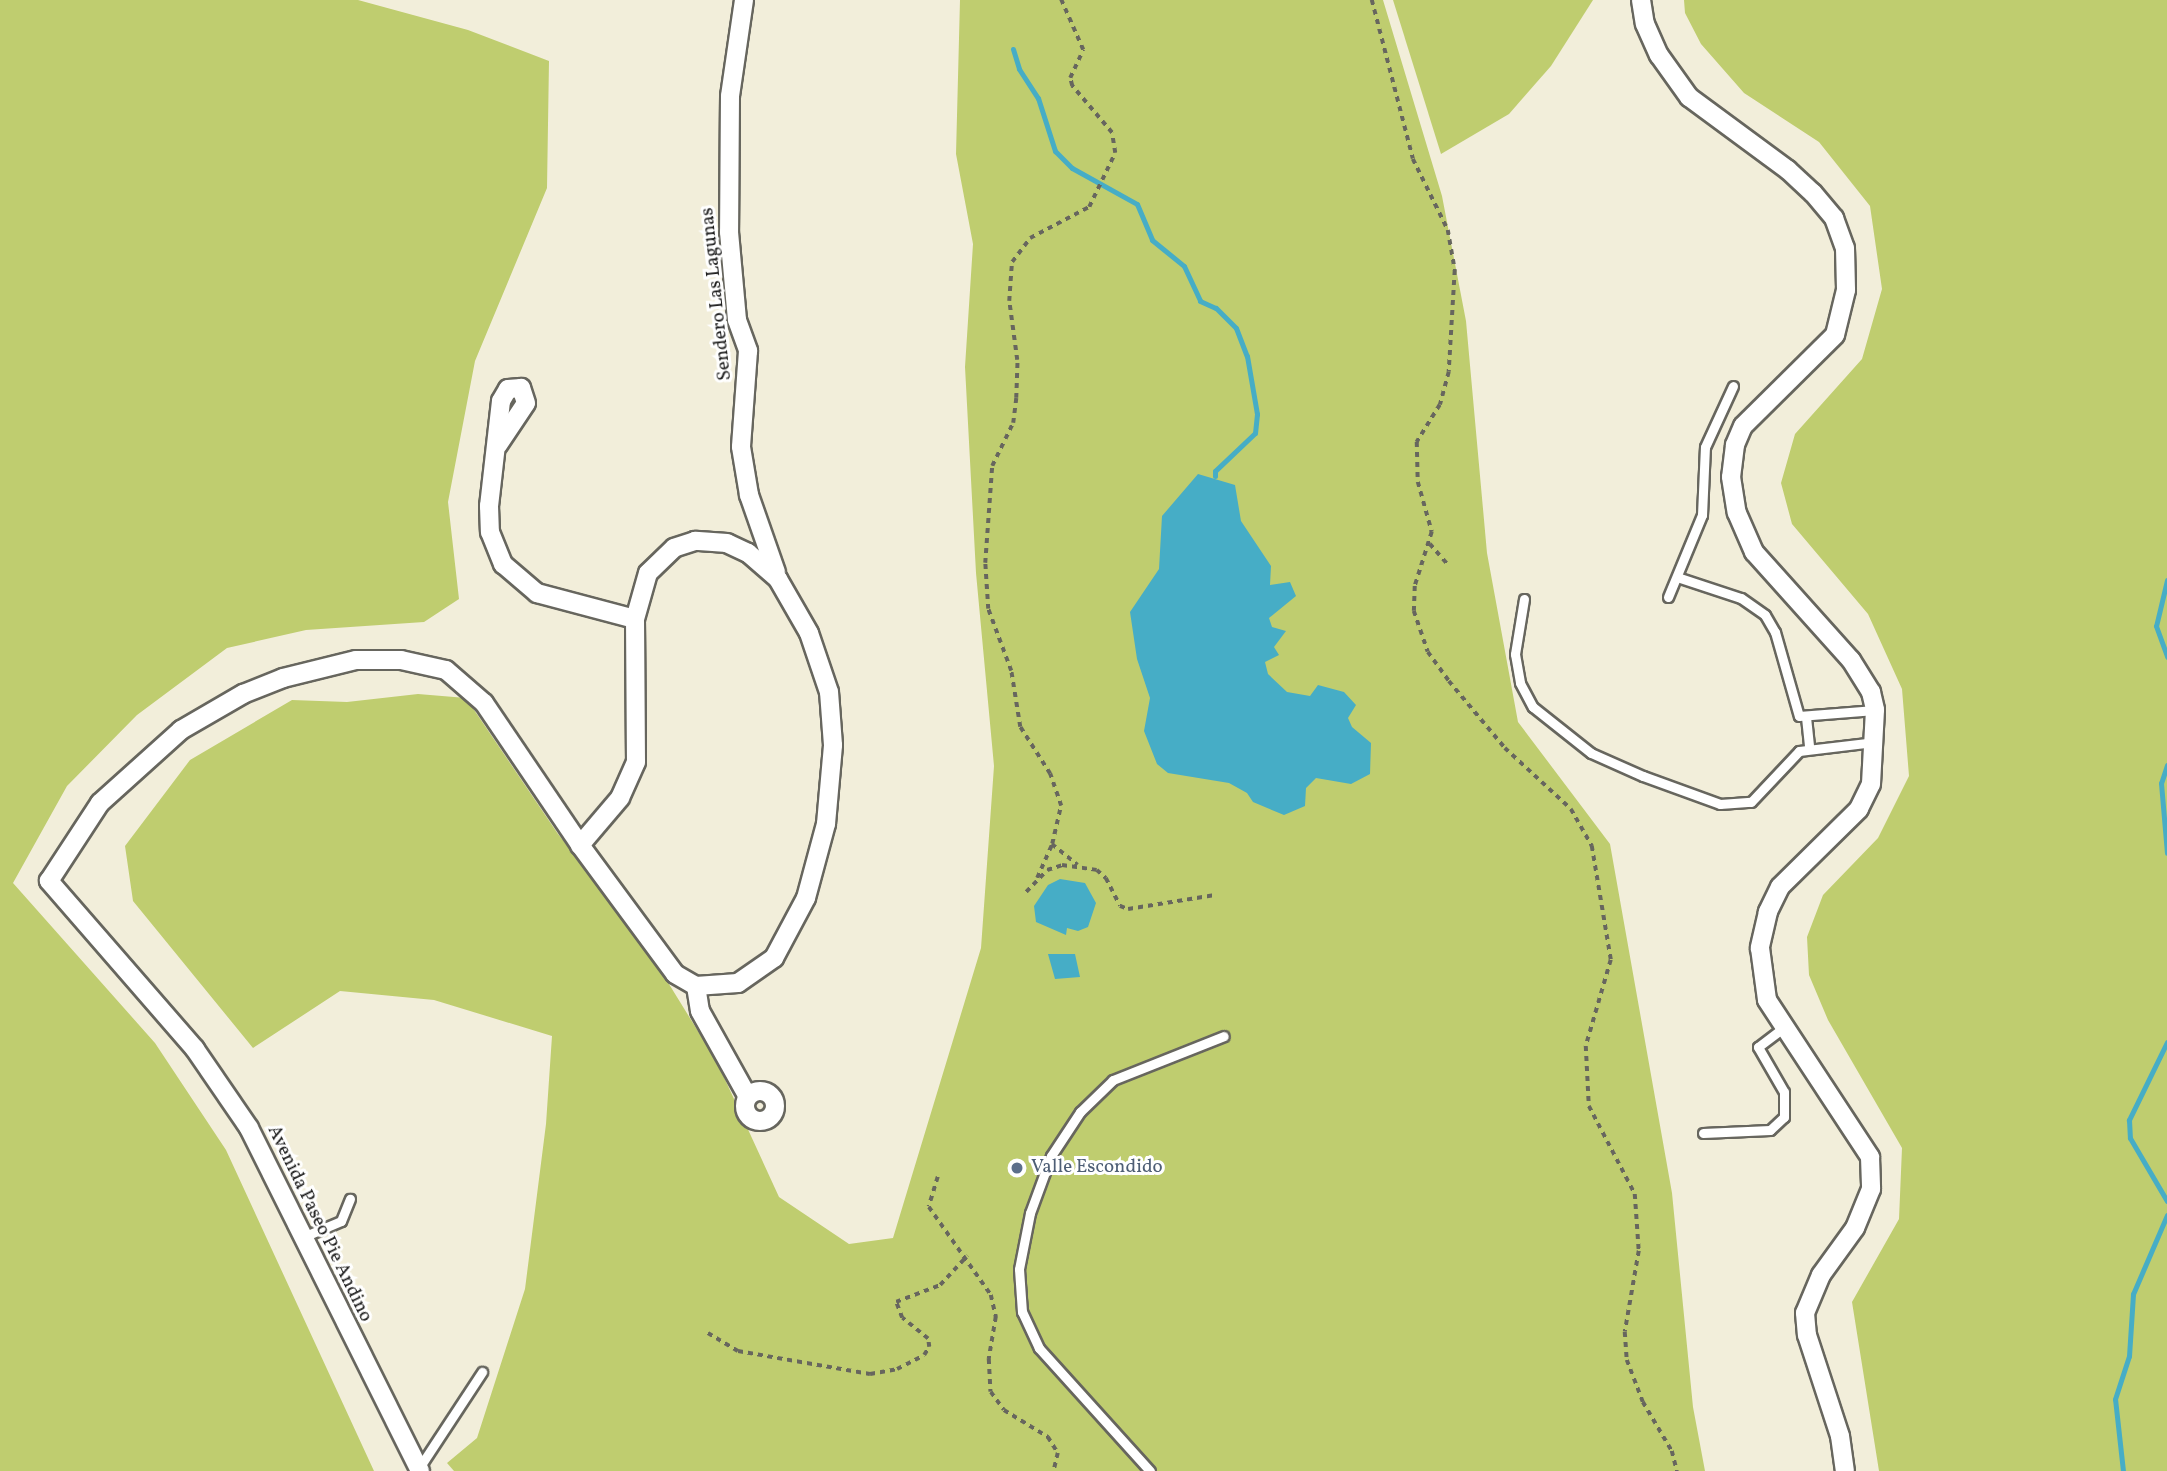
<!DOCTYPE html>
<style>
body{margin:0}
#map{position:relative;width:2167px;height:1471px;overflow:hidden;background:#f2eeda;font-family:Vollkorn,serif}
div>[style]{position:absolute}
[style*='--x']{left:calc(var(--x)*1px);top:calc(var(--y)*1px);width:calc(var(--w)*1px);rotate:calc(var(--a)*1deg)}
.green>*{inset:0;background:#bfcd6f}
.water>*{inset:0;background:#46adc6}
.stream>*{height:5px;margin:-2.5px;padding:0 2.5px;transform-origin:2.5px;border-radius:2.5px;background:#46adc6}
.path>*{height:3.5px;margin-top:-1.75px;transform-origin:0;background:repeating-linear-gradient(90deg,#67665e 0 5px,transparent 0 10px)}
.roads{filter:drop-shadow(2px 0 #67665e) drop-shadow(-2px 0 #67665e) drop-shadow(0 2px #67665e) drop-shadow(0 -2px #67665e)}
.service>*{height:9px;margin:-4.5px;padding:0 4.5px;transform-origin:4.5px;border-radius:4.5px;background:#fff}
.minor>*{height:18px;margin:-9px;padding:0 9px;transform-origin:9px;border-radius:9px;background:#fff}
.minor>.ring{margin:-9px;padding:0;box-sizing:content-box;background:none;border:18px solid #fff;border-radius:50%}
.dots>*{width:19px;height:19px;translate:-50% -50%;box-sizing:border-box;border:4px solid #fff;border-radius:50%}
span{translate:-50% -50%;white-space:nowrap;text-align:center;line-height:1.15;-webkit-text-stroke:6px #fff;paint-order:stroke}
.street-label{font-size:19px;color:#1c1c1c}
.service-label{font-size:19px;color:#4e5e75}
.left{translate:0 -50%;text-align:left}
</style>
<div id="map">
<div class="green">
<i style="clip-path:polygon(0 0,358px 0,468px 30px,549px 61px,547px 188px,475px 361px,448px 502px,459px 599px,424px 622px,306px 630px,227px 648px,137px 715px,67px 786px,13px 883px,155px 1043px,226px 1150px,374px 1471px,0 1471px)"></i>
<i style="clip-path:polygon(960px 0,1383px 0,1442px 196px,1466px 321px,1487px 553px,1518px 722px,1610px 844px,1672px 1193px,1693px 1407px,1705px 1471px,454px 1471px,447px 1463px,477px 1438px,525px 1289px,546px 1124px,552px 1036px,434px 1000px,340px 991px,253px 1048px,133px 901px,125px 846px,190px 760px,292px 700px,347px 702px,418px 694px,466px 698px,558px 834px,640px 937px,717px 1062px,779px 1197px,849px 1244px,893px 1238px,981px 948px,994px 766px,976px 573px,965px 367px,973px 244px,956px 154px)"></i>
<i style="clip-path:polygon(1393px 0,1593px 0,1551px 66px,1509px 114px,1441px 154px)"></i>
<i style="clip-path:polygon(1684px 0,2167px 0,2167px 1471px,1879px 1471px,1852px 1302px,1899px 1219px,1902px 1148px,1828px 1020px,1809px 975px,1807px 937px,1823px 895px,1878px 838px,1909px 776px,1902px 689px,1868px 614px,1792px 524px,1781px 483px,1795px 434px,1862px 359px,1882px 289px,1870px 206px,1819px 142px,1744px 93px,1701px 44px,1685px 13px)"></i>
</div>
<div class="water">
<i style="clip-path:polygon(1198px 474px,1235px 485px,1241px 521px,1271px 566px,1270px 585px,1290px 582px,1296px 596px,1269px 618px,1272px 627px,1286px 631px,1274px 647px,1279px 655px,1265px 662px,1268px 674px,1287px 692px,1310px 696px,1318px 685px,1344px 692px,1356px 705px,1348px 718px,1352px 727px,1371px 743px,1370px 774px,1351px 784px,1316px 778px,1306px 788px,1305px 806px,1284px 815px,1253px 802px,1247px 793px,1229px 783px,1168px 773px,1157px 764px,1144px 731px,1150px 698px,1137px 659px,1130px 612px,1159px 569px,1162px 516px)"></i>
<i style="clip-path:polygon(1060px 879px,1085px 883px,1096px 903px,1088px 927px,1078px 931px,1067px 928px,1066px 935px,1036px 922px,1034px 906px,1048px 885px)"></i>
<i style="clip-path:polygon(1048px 954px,1075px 954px,1080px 977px,1055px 979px)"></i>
</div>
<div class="stream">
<i style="--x:1013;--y:49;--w:21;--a:73"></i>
<i style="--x:1019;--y:69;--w:35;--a:57"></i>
<i style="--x:1038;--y:98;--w:56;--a:72.2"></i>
<i style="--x:1055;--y:151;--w:24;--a:45"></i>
<i style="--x:1072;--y:168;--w:74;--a:29"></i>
<i style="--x:1137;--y:204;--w:39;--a:67"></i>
<i style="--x:1152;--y:240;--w:41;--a:39.1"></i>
<i style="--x:1184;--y:266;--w:38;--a:65"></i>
<i style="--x:1200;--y:301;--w:17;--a:24"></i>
<i style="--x:1216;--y:308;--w:28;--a:45"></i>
<i style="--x:1236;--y:328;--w:30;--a:69"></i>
<i style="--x:1247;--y:356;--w:59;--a:80.2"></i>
<i style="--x:1257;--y:414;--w:19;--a:96"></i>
<i style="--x:1255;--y:433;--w:55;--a:136.5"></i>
<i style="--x:1215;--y:471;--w:5;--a:90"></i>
<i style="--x:2167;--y:580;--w:47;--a:103.4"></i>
<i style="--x:2156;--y:626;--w:33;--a:70"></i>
<i style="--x:2167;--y:765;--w:19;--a:108"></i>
<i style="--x:2161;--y:783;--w:70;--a:85.1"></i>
<i style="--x:2167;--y:1042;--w:87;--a:116"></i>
<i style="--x:2129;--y:1120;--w:18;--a:87"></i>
<i style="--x:2130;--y:1138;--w:73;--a:59.6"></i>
<i style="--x:2123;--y:1471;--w:72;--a:-96.3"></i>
<i style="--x:2115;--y:1399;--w:45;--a:-72"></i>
<i style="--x:2129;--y:1356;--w:62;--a:-86.3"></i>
<i style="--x:2133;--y:1294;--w:86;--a:-66.7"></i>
</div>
<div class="path">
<i style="--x:1372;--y:0;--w:164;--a:75.5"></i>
<i style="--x:1413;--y:159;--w:79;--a:63.8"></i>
<i style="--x:1448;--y:230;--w:41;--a:80.1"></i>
<i style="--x:1455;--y:270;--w:102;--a:93.4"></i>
<i style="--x:1449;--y:372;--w:34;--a:105"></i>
<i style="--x:1440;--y:405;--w:44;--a:121.9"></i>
<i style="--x:1417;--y:442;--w:40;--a:88.6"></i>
<i style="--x:1418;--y:482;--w:52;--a:74.4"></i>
<i style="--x:1432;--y:532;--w:57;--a:107.5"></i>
<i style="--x:1415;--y:586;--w:25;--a:92"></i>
<i style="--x:1414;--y:611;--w:43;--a:71.1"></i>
<i style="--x:1428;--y:652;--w:36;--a:54"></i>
<i style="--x:1449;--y:681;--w:87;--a:50.1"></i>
<i style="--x:1505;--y:748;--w:90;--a:42.7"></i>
<i style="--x:1571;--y:809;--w:43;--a:60.4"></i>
<i style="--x:1592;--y:846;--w:116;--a:80.5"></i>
<i style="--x:1611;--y:960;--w:90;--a:106.2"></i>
<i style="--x:1586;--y:1046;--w:60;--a:87.1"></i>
<i style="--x:1589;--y:1106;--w:99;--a:62.4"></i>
<i style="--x:1635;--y:1194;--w:57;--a:86"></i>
<i style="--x:1639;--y:1251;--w:82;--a:99.8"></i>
<i style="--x:1625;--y:1332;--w:28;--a:86"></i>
<i style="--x:1627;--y:1360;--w:45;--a:69.1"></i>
<i style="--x:1643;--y:1402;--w:57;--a:59.4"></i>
<i style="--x:1672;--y:1451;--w:21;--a:76"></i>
<i style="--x:1430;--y:544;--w:29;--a:49"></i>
<i style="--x:1052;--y:844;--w:33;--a:39"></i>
<i style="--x:1037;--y:878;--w:37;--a:-66"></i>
<i style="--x:1052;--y:844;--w:39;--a:-77"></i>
<i style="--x:1061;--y:806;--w:34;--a:-109"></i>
<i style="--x:1050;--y:774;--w:56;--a:-122.6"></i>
<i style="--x:1020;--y:727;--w:57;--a:-99.1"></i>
<i style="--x:1011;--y:671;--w:66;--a:-110.4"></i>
<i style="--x:988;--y:609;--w:46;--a:-93.7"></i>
<i style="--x:985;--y:563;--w:97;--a:-85.9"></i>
<i style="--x:992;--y:466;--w:48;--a:-64"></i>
<i style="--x:1013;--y:423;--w:25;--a:-83"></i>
<i style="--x:1016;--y:398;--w:38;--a:-88"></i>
<i style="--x:1017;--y:360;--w:60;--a:-97.7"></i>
<i style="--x:1009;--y:301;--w:39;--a:-86"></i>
<i style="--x:1012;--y:262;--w:30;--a:-53"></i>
<i style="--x:1030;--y:238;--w:67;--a:-27.7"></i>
<i style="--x:1089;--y:207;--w:60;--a:-64.3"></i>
<i style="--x:1115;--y:153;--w:20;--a:-99"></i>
<i style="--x:1112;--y:133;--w:62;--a:-130.4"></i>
<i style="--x:1072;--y:86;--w:8;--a:-104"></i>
<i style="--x:1070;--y:78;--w:31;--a:-65"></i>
<i style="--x:1083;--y:50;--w:55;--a:-113.7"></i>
<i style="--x:1026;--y:892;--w:30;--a:-46"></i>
<i style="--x:1047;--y:870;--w:16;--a:-18"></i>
<i style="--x:1062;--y:865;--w:35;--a:8"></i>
<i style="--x:1097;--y:870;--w:12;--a:42"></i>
<i style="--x:1106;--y:878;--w:31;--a:63"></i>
<i style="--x:1120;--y:906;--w:9;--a:21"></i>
<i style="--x:1128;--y:909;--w:88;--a:-9.1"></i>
<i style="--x:938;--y:1177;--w:31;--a:107"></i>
<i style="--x:929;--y:1207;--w:108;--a:54.8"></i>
<i style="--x:991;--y:1295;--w:23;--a:77"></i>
<i style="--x:996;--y:1317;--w:43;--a:99.5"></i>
<i style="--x:989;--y:1359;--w:33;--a:87"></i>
<i style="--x:991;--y:1392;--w:22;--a:54"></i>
<i style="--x:1004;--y:1410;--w:52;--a:31.5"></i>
<i style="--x:1048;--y:1437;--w:19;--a:58"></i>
<i style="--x:1058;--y:1453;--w:18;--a:103"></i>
<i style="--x:708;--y:1333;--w:35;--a:31"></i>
<i style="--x:738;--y:1351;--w:134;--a:9.9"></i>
<i style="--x:870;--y:1374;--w:27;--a:-10"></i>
<i style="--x:897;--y:1369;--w:30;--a:-27"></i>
<i style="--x:924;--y:1355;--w:9;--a:-58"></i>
<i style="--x:929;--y:1347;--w:8;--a:-97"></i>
<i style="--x:928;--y:1339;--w:33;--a:-141"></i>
<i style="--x:902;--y:1318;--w:17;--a:-111"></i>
<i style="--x:896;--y:1302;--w:47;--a:-21.1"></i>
<i style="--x:940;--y:1285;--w:40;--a:-47"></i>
</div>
<div class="roads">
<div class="service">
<i style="--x:1677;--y:577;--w:67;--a:18.2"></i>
<i style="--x:1741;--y:598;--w:29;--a:35"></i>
<i style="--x:1765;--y:615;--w:20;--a:60"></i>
<i style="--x:1775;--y:632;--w:87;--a:74.1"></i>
<i style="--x:1799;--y:716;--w:76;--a:-4.5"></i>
<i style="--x:1668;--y:597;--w:89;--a:-67.5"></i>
<i style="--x:1702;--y:515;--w:68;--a:-87.5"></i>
<i style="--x:1705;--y:447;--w:67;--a:-65.3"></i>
<i style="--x:1524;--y:599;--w:56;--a:99.3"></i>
<i style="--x:1515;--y:654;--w:29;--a:80"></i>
<i style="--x:1520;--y:683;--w:27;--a:62"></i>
<i style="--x:1533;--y:707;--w:74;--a:38.4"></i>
<i style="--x:1591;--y:753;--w:57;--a:23.9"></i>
<i style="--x:1643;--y:776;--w:82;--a:20"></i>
<i style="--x:1720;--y:804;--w:31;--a:-4"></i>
<i style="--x:1751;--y:802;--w:70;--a:-46.7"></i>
<i style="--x:1799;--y:751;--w:77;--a:-6.8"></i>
<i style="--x:1806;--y:717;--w:30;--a:84"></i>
<i style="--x:1703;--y:1133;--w:67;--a:-2.6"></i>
<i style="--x:1770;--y:1130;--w:19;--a:-43"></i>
<i style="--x:1784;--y:1117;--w:25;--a:-90"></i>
<i style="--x:1784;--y:1092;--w:52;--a:-120"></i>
<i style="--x:1758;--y:1047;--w:30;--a:-37"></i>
<i style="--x:303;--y:1237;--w:41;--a:-22.8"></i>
<i style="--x:341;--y:1221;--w:24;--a:-68"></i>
<i style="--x:419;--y:1468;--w:115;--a:-56.7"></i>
<i style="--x:1150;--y:1471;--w:166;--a:-132.1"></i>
<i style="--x:1039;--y:1348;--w:40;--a:-115"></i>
<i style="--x:1022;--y:1312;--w:43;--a:-94"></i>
<i style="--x:1019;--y:1269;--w:57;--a:-78.9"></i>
<i style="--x:1030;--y:1213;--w:61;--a:-69.8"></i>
<i style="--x:1051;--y:1156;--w:53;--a:-56.6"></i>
<i style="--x:1080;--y:1112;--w:46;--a:-44.1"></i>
<i style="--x:1113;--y:1080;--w:119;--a:-21.6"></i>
</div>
<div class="minor">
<i style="--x:744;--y:0;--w:97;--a:98.3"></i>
<i style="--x:730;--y:96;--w:136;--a:90.4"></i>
<i style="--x:729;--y:232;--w:88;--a:84.8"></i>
<i style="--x:737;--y:320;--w:33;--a:70"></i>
<i style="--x:748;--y:351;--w:96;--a:94.2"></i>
<i style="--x:741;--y:447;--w:49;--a:80.5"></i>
<i style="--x:749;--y:495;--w:82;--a:70.7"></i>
<i style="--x:1641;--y:0;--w:24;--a:81"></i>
<i style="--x:1645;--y:24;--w:34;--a:66"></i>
<i style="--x:1659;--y:55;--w:52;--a:54.5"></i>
<i style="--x:1689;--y:97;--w:123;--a:36.4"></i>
<i style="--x:1788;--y:170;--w:34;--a:43"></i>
<i style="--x:1813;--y:193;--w:33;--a:50"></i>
<i style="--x:1834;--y:218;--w:32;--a:70"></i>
<i style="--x:1845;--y:248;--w:42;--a:88.6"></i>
<i style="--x:1846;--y:290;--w:46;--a:103.7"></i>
<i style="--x:1835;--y:335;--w:129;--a:135.3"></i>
<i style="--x:1743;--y:426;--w:21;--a:113"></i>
<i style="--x:1735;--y:445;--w:32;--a:97"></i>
<i style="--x:1731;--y:477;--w:36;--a:81"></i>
<i style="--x:1737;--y:513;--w:43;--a:66.4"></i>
<i style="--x:1754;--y:552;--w:145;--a:48.1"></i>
<i style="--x:1851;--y:660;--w:38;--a:58"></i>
<i style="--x:1871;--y:692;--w:18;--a:77"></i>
<i style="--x:1875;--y:710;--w:74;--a:93.1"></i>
<i style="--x:1871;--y:784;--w:28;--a:116"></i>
<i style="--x:1859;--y:809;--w:111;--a:135.4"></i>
<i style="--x:1780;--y:887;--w:28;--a:116"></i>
<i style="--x:1768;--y:912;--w:37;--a:103"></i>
<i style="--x:1760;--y:948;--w:52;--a:82.3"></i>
<i style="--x:1767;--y:1000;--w:188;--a:56.7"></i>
<i style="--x:1870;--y:1157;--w:32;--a:88"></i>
<i style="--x:1871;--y:1189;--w:42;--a:112.3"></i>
<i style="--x:1855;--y:1228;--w:58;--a:125.9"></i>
<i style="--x:1821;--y:1275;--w:41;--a:112.8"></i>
<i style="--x:1805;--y:1313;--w:22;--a:85"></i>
<i style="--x:1807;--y:1335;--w:106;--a:71.9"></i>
<i style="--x:1840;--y:1436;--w:35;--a:82"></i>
<i style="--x:498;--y:445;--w:50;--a:-56.3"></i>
<i style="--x:526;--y:403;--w:16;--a:-108"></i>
<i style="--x:521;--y:388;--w:13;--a:176"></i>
<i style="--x:508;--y:389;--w:14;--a:120"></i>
<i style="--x:501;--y:401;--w:106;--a:96.5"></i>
<i style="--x:489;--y:506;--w:26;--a:88"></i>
<i style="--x:490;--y:532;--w:35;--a:68"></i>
<i style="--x:503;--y:564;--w:45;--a:40.5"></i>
<i style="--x:537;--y:593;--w:101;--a:14.9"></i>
<i style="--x:696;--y:986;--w:25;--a:81"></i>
<i style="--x:700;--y:1011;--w:98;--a:60.8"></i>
<i class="ring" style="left:745px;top:1091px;width:12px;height:12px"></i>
<i style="--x:420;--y:1471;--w:383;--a:-116.5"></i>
<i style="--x:249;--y:1128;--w:96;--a:-124.4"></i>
<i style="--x:195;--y:1049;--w:223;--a:-131"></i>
<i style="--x:49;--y:881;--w:93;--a:-56.8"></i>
<i style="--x:100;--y:803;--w:109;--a:-42"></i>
<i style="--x:181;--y:730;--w:72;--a:-30.1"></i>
<i style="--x:243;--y:694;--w:43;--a:-21.8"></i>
<i style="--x:283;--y:678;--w:75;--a:-13.9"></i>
<i style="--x:356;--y:660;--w:45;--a:0"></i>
<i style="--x:401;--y:660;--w:46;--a:12.5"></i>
<i style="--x:446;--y:670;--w:50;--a:41"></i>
<i style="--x:484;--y:703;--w:171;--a:55.9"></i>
<i style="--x:580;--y:845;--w:160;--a:53.6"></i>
<i style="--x:675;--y:974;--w:24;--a:30"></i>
<i style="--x:696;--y:986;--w:42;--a:-4.1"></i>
<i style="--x:738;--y:983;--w:44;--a:-34.8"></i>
<i style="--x:774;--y:958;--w:68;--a:-61.9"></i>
<i style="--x:806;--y:898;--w:77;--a:-74.9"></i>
<i style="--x:826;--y:824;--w:79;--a:-84.9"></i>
<i style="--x:833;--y:745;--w:53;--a:-94.3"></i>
<i style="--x:829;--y:692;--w:62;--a:-108.7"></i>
<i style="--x:809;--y:633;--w:62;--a:-119.9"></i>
<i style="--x:778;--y:579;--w:40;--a:-139"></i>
<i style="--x:748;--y:553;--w:23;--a:-155"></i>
<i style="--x:727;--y:543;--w:32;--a:-176"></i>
<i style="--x:695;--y:541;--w:22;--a:162"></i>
<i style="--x:674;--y:548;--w:36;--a:136"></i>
<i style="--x:648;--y:573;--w:48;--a:105.8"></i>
<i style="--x:635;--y:619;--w:143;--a:89.6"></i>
<i style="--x:636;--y:762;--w:39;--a:114"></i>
<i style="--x:620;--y:798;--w:62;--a:130.4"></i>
</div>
</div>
<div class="dots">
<i style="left:1017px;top:1168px;background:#5c6f8a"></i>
</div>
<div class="street-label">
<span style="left:717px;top:294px;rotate:-96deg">Sendero Las Lagunas</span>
<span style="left:319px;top:1224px;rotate:64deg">Avenida Paseo Pie Andino</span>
</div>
<div class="service-label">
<span class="left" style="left:1031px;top:1168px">Valle Escondido</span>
</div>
</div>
